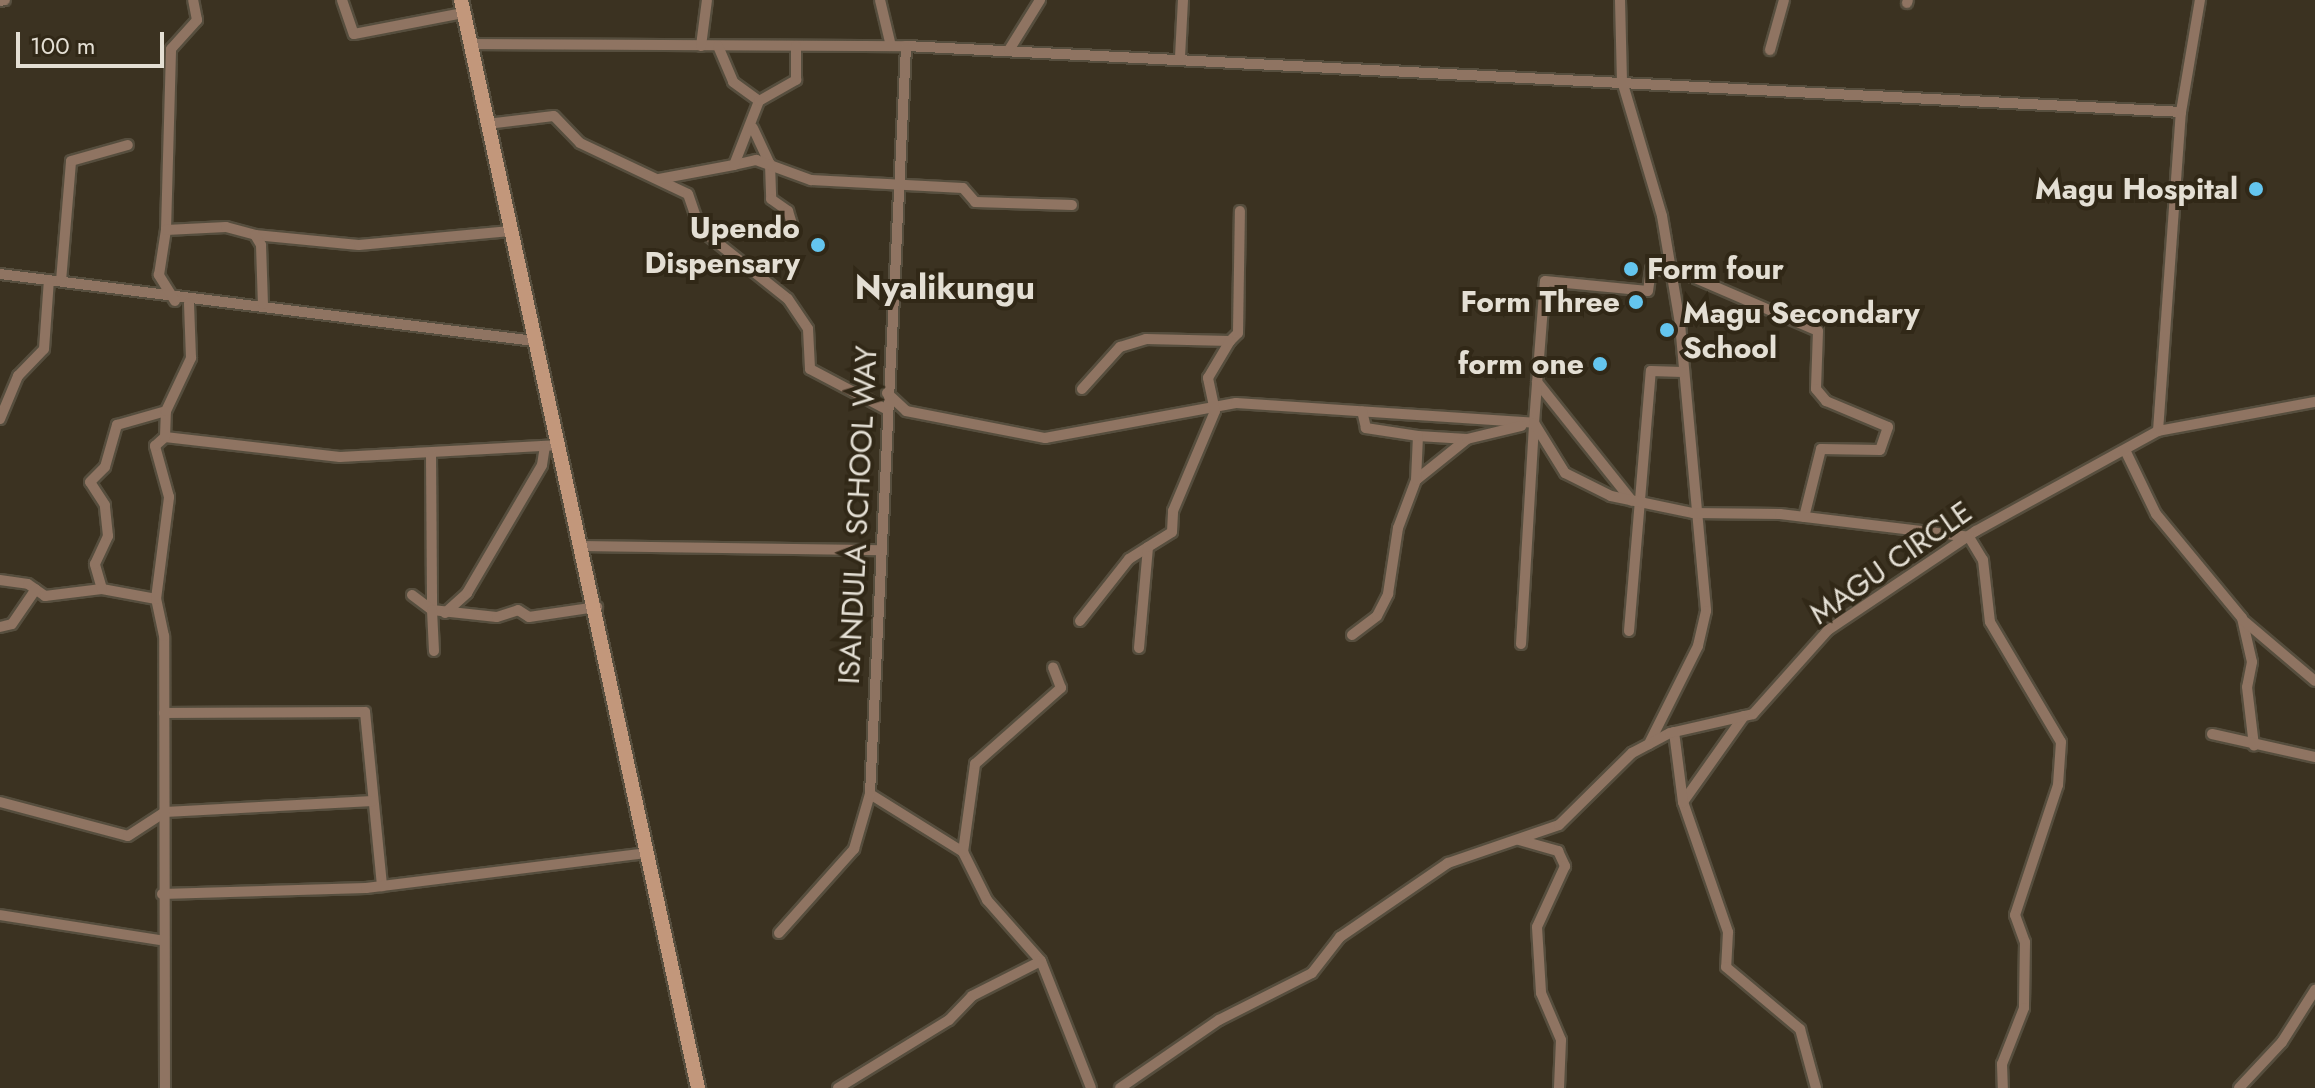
<!DOCTYPE html>
<style>
body{margin:0}
#map{position:relative;width:2315px;height:1088px;overflow:hidden;background:#3b3221;font-family:Jost,sans-serif}
div>[style]{position:absolute}
[style*='--x']{left:calc(var(--x)*1px);top:calc(var(--y)*1px);width:calc(var(--w)*1px);rotate:calc(var(--a)*1deg)}
.roads{filter:drop-shadow(2px 0 #564e3e) drop-shadow(-2px 0 #564e3e) drop-shadow(0 2px #564e3e) drop-shadow(0 -2px #564e3e)}
.minor>*{height:10px;margin:-5px;padding:0 5px;transform-origin:5px;border-radius:5px;background:#8f7462}
.secondary>*{height:14px;margin:-7px;padding:0 7px;transform-origin:7px;border-radius:7px;background:#c2977b}
.dots>*{width:22px;height:22px;translate:-50% -50%;box-sizing:border-box;border:4px solid #312817;border-radius:50%}
span{translate:-50% -50%;white-space:nowrap;text-align:center;line-height:1.15;-webkit-text-stroke:8px #312817;paint-order:stroke}
.poi-label{font-size:30px;color:#e4dfd4;font-weight:700}
.right{translate:-100% -50%;text-align:right}
.left{translate:0 -50%;text-align:left}
.street-label{font-size:30px;color:#e4dfd4}
.quarter-label{font-size:34px;color:#e4dfd4;font-weight:700}
.scale{position:absolute;left:16px;top:32px;width:148px;height:36px;box-sizing:border-box;border:4px solid #e4dfd4;border-top:0;padding-left:10px;font-size:24px;line-height:28px;white-space:nowrap;color:#e4dfd4;-webkit-text-stroke:6px #312817;paint-order:stroke}
</style>
<div id="map">
<div class="roads">
<div class="minor">
<i style="--x:342;--y:0;--w:36;--a:71"></i>
<i style="--x:354;--y:34;--w:111;--a:-10.9"></i>
<i style="--x:880;--y:0;--w:47;--a:76.6"></i>
<i style="--x:1620;--y:0;--w:81;--a:88.6"></i>
<i style="--x:1622;--y:81;--w:141;--a:73.5"></i>
<i style="--x:1662;--y:216;--w:109;--a:80.5"></i>
<i style="--x:1680;--y:324;--w:288;--a:84.8"></i>
<i style="--x:1706;--y:611;--w:36;--a:103"></i>
<i style="--x:1698;--y:646;--w:110;--a:116.6"></i>
<i style="--x:0;--y:1;--w:5;--a:-11"></i>
<i style="--x:1907;--y:3;--w:3;--a:-72"></i>
<i style="--x:470;--y:44;--w:436;--a:0.3"></i>
<i style="--x:906;--y:46;--w:1277;--a:2.96"></i>
<i style="--x:2181;--y:112;--w:114;--a:-80.4"></i>
<i style="--x:701;--y:46;--w:46;--a:-82.6"></i>
<i style="--x:718;--y:46;--w:39;--a:67"></i>
<i style="--x:733;--y:82;--w:32;--a:36"></i>
<i style="--x:1009;--y:50;--w:59;--a:-58.2"></i>
<i style="--x:1770;--y:50;--w:52;--a:-74.4"></i>
<i style="--x:1180;--y:57;--w:57;--a:-87"></i>
<i style="--x:487;--y:124;--w:67;--a:-6.8"></i>
<i style="--x:554;--y:116;--w:37;--a:46"></i>
<i style="--x:580;--y:143;--w:119;--a:25.3"></i>
<i style="--x:688;--y:194;--w:37;--a:71"></i>
<i style="--x:700;--y:229;--w:112;--a:38.5"></i>
<i style="--x:788;--y:299;--w:36;--a:56"></i>
<i style="--x:808;--y:329;--w:40;--a:87.1"></i>
<i style="--x:810;--y:369;--w:86;--a:27.8"></i>
<i style="--x:753;--y:128;--w:40;--a:65"></i>
<i style="--x:770;--y:164;--w:35;--a:88"></i>
<i style="--x:771;--y:199;--w:21;--a:35"></i>
<i style="--x:788;--y:211;--w:21;--a:73"></i>
<i style="--x:734;--y:165;--w:23;--a:-13"></i>
<i style="--x:756;--y:160;--w:59;--a:20"></i>
<i style="--x:811;--y:180;--w:152;--a:3"></i>
<i style="--x:963;--y:188;--w:18;--a:49"></i>
<i style="--x:975;--y:202;--w:97;--a:1.8"></i>
<i style="--x:659;--y:179;--w:76;--a:-10.6"></i>
<i style="--x:734;--y:165;--w:69;--a:-68.7"></i>
<i style="--x:759;--y:101;--w:43;--a:-29.6"></i>
<i style="--x:796;--y:80;--w:34;--a:-90"></i>
<i style="--x:166;--y:230;--w:181;--a:-88.4"></i>
<i style="--x:171;--y:49;--w:39;--a:-48"></i>
<i style="--x:197;--y:20;--w:20;--a:-101"></i>
<i style="--x:255;--y:235;--w:104;--a:5.5"></i>
<i style="--x:359;--y:245;--w:152;--a:-5.3"></i>
<i style="--x:0;--y:274;--w:538;--a:7.15"></i>
<i style="--x:61;--y:281;--w:120;--a:-85.2"></i>
<i style="--x:71;--y:161;--w:59;--a:-15.7"></i>
<i style="--x:175;--y:301;--w:31;--a:-122"></i>
<i style="--x:159;--y:275;--w:46;--a:-81.2"></i>
<i style="--x:166;--y:230;--w:60;--a:-2.9"></i>
<i style="--x:226;--y:227;--w:30;--a:15"></i>
<i style="--x:255;--y:235;--w:12;--a:59"></i>
<i style="--x:261;--y:245;--w:59;--a:88.1"></i>
<i style="--x:1537;--y:382;--w:152;--a:51.4"></i>
<i style="--x:1082;--y:389;--w:57;--a:-47.9"></i>
<i style="--x:1120;--y:347;--w:27;--a:-17"></i>
<i style="--x:1146;--y:339;--w:84;--a:1.4"></i>
<i style="--x:1230;--y:341;--w:11;--a:-45"></i>
<i style="--x:1238;--y:333;--w:122;--a:-89.1"></i>
<i style="--x:887;--y:393;--w:26;--a:43"></i>
<i style="--x:906;--y:411;--w:142;--a:11"></i>
<i style="--x:1045;--y:438;--w:194;--a:-10.4"></i>
<i style="--x:1236;--y:403;--w:299;--a:3.8"></i>
<i style="--x:0;--y:419;--w:47;--a:-67.3"></i>
<i style="--x:18;--y:376;--w:37;--a:-46"></i>
<i style="--x:44;--y:349;--w:69;--a:-85.9"></i>
<i style="--x:1534;--y:423;--w:142;--a:-85.6"></i>
<i style="--x:1545;--y:281;--w:103;--a:5.5"></i>
<i style="--x:1648;--y:291;--w:22;--a:-82"></i>
<i style="--x:1651;--y:269;--w:30;--a:6"></i>
<i style="--x:1681;--y:272;--w:149;--a:23.3"></i>
<i style="--x:1818;--y:331;--w:58;--a:92"></i>
<i style="--x:1816;--y:389;--w:16;--a:50"></i>
<i style="--x:1826;--y:401;--w:67;--a:22.8"></i>
<i style="--x:1888;--y:427;--w:24;--a:109"></i>
<i style="--x:1880;--y:450;--w:59;--a:-179"></i>
<i style="--x:1821;--y:449;--w:70;--a:104"></i>
<i style="--x:2158;--y:431;--w:160;--a:-10.5"></i>
<i style="--x:1418;--y:436;--w:49;--a:3.5"></i>
<i style="--x:165;--y:437;--w:176;--a:6.5"></i>
<i style="--x:340;--y:457;--w:220;--a:-3.1"></i>
<i style="--x:2125;--y:450;--w:71;--a:64.2"></i>
<i style="--x:2156;--y:514;--w:135;--a:50.4"></i>
<i style="--x:2242;--y:618;--w:45;--a:77.2"></i>
<i style="--x:2252;--y:662;--w:25;--a:101"></i>
<i style="--x:2247;--y:687;--w:59;--a:83.2"></i>
<i style="--x:431;--y:454;--w:156;--a:89.6"></i>
<i style="--x:432;--y:610;--w:65;--a:6.1"></i>
<i style="--x:497;--y:617;--w:22;--a:-18"></i>
<i style="--x:518;--y:610;--w:13;--a:32"></i>
<i style="--x:529;--y:617;--w:69;--a:-8.4"></i>
<i style="--x:1416;--y:480;--w:65;--a:-38.8"></i>
<i style="--x:1467;--y:439;--w:56;--a:-13.5"></i>
<i style="--x:585;--y:546;--w:293;--a:0.8"></i>
<i style="--x:0;--y:580;--w:28;--a:8"></i>
<i style="--x:28;--y:584;--w:21;--a:35"></i>
<i style="--x:45;--y:596;--w:57;--a:-7"></i>
<i style="--x:102;--y:589;--w:55;--a:10.5"></i>
<i style="--x:102;--y:589;--w:26;--a:-106"></i>
<i style="--x:95;--y:564;--w:31;--a:-65"></i>
<i style="--x:108;--y:536;--w:31;--a:-96"></i>
<i style="--x:105;--y:505;--w:27;--a:-123"></i>
<i style="--x:90;--y:482;--w:21;--a:-45"></i>
<i style="--x:105;--y:467;--w:44;--a:-74.1"></i>
<i style="--x:117;--y:425;--w:51;--a:-15.9"></i>
<i style="--x:412;--y:595;--w:25;--a:37"></i>
<i style="--x:432;--y:610;--w:41;--a:87.2"></i>
<i style="--x:445;--y:613;--w:30;--a:-42"></i>
<i style="--x:467;--y:593;--w:148;--a:-59.6"></i>
<i style="--x:542;--y:465;--w:18;--a:-81"></i>
<i style="--x:2243;--y:620;--w:94;--a:40.3"></i>
<i style="--x:1080;--y:621;--w:79;--a:-51.7"></i>
<i style="--x:1129;--y:559;--w:22;--a:-32"></i>
<i style="--x:0;--y:627;--w:12;--a:-14"></i>
<i style="--x:12;--y:624;--w:42;--a:-55.6"></i>
<i style="--x:1629;--y:631;--w:261;--a:-85.2"></i>
<i style="--x:1651;--y:371;--w:31;--a:2"></i>
<i style="--x:1352;--y:635;--w:31;--a:-37"></i>
<i style="--x:1377;--y:616;--w:25;--a:-63"></i>
<i style="--x:1388;--y:594;--w:67;--a:-81.4"></i>
<i style="--x:1398;--y:528;--w:51;--a:-69.4"></i>
<i style="--x:1416;--y:480;--w:44;--a:-87.4"></i>
<i style="--x:1418;--y:436;--w:53;--a:-171.3"></i>
<i style="--x:1366;--y:428;--w:17;--a:-103"></i>
<i style="--x:1521;--y:644;--w:221;--a:-86.6"></i>
<i style="--x:1534;--y:423;--w:59;--a:58.2"></i>
<i style="--x:1565;--y:473;--w:51;--a:26.6"></i>
<i style="--x:1611;--y:496;--w:84;--a:11.7"></i>
<i style="--x:1693;--y:513;--w:87;--a:0.7"></i>
<i style="--x:1780;--y:514;--w:190;--a:6.9"></i>
<i style="--x:1969;--y:537;--w:27;--a:59"></i>
<i style="--x:1983;--y:560;--w:62;--a:83.6"></i>
<i style="--x:1990;--y:622;--w:139;--a:59.4"></i>
<i style="--x:2061;--y:742;--w:43;--a:94"></i>
<i style="--x:2058;--y:785;--w:137;--a:108.3"></i>
<i style="--x:2015;--y:915;--w:29;--a:70"></i>
<i style="--x:2025;--y:942;--w:66;--a:90.9"></i>
<i style="--x:2024;--y:1008;--w:60;--a:111.4"></i>
<i style="--x:2002;--y:1064;--w:24;--a:88"></i>
<i style="--x:1139;--y:648;--w:101;--a:-84.9"></i>
<i style="--x:1148;--y:547;--w:28;--a:-32"></i>
<i style="--x:1172;--y:532;--w:21;--a:-87"></i>
<i style="--x:1173;--y:511;--w:108;--a:-67.2"></i>
<i style="--x:1215;--y:411;--w:34;--a:-102"></i>
<i style="--x:1208;--y:378;--w:43;--a:-59.3"></i>
<i style="--x:164;--y:713;--w:201;--a:-0.3"></i>
<i style="--x:365;--y:712;--w:175;--a:84.4"></i>
<i style="--x:1744;--y:716;--w:105;--a:125.3"></i>
<i style="--x:1683;--y:802;--w:138;--a:70.9"></i>
<i style="--x:1728;--y:932;--w:35;--a:93"></i>
<i style="--x:1726;--y:967;--w:97;--a:40"></i>
<i style="--x:1800;--y:1029;--w:61;--a:74.8"></i>
<i style="--x:1674;--y:732;--w:71;--a:82.7"></i>
<i style="--x:2212;--y:734;--w:106;--a:12.6"></i>
<i style="--x:870;--y:794;--w:110;--a:31.9"></i>
<i style="--x:963;--y:852;--w:54;--a:63.4"></i>
<i style="--x:987;--y:900;--w:81;--a:48.5"></i>
<i style="--x:1041;--y:961;--w:136;--a:68.5"></i>
<i style="--x:0;--y:802;--w:132;--a:14.9"></i>
<i style="--x:128;--y:836;--w:44;--a:-33"></i>
<i style="--x:165;--y:812;--w:208;--a:-3"></i>
<i style="--x:1519;--y:840;--w:41;--a:15.8"></i>
<i style="--x:1558;--y:851;--w:17;--a:65"></i>
<i style="--x:1565;--y:866;--w:67;--a:114.7"></i>
<i style="--x:1537;--y:927;--w:66;--a:86.5"></i>
<i style="--x:1541;--y:993;--w:51;--a:66.9"></i>
<i style="--x:1561;--y:1040;--w:48;--a:92.4"></i>
<i style="--x:963;--y:852;--w:89;--a:-82.2"></i>
<i style="--x:975;--y:764;--w:115;--a:-41.5"></i>
<i style="--x:1061;--y:688;--w:22;--a:-111"></i>
<i style="--x:162;--y:894;--w:204;--a:-1.7"></i>
<i style="--x:366;--y:888;--w:284;--a:-7.1"></i>
<i style="--x:0;--y:915;--w:162;--a:8.9"></i>
<i style="--x:779;--y:933;--w:113;--a:-48.2"></i>
<i style="--x:854;--y:849;--w:57;--a:-73.8"></i>
<i style="--x:870;--y:794;--w:749;--a:-87.24"></i>
<i style="--x:165;--y:1088;--w:452;--a:-90.1"></i>
<i style="--x:164;--y:636;--w:38;--a:-102"></i>
<i style="--x:156;--y:599;--w:103;--a:-82.7"></i>
<i style="--x:169;--y:497;--w:53;--a:-105.4"></i>
<i style="--x:155;--y:446;--w:13;--a:-42"></i>
<i style="--x:165;--y:437;--w:26;--a:-88"></i>
<i style="--x:166;--y:411;--w:59;--a:-64.7"></i>
<i style="--x:191;--y:358;--w:55;--a:-92.1"></i>
<i style="--x:838;--y:1088;--w:130;--a:-31.5"></i>
<i style="--x:949;--y:1020;--w:33;--a:-46"></i>
<i style="--x:972;--y:996;--w:77;--a:-26.9"></i>
<i style="--x:1120;--y:1088;--w:120;--a:-34.5"></i>
<i style="--x:1219;--y:1020;--w:104;--a:-26.8"></i>
<i style="--x:1312;--y:973;--w:46;--a:-52.1"></i>
<i style="--x:1340;--y:937;--w:131;--a:-34.4"></i>
<i style="--x:1448;--y:863;--w:117;--a:-18.9"></i>
<i style="--x:1559;--y:825;--w:103;--a:-44.6"></i>
<i style="--x:1632;--y:753;--w:43;--a:-27.8"></i>
<i style="--x:1670;--y:733;--w:85;--a:-12.9"></i>
<i style="--x:1753;--y:714;--w:113;--a:-48.2"></i>
<i style="--x:1828;--y:630;--w:178;--a:-33.8"></i>
<i style="--x:1976;--y:531;--w:208;--a:-28.8"></i>
<i style="--x:2158;--y:431;--w:320;--a:-85.9"></i>
<i style="--x:2239;--y:1088;--w:63;--a:-46.9"></i>
<i style="--x:2282;--y:1042;--w:62;--a:-57.6"></i>
</div>
<div class="secondary">
<i style="--x:461;--y:0;--w:1114;--a:77.71"></i>
</div>
</div>
<div class="dots">
<i style="left:2256px;top:189px;background:#64c5ee"></i>
<i style="left:818px;top:245px;background:#64c5ee"></i>
<i style="left:1631px;top:269px;background:#64c5ee"></i>
<i style="left:1636px;top:302px;background:#64c5ee"></i>
<i style="left:1667px;top:330px;background:#64c5ee"></i>
<i style="left:1600px;top:364px;background:#64c5ee"></i>
</div>
<div class="poi-label">
<span class="right" style="left:2238px;top:189px">Magu Hospital</span>
<span class="right" style="left:800px;top:245px">Upendo<br>Dispensary</span>
<span class="left" style="left:1647px;top:269px">Form four</span>
<span class="right" style="left:1620px;top:302px">Form Three</span>
<span class="left" style="left:1683px;top:330px">Magu Secondary<br>School</span>
<span class="right" style="left:1584px;top:364px">form one</span>
</div>
<div class="street-label">
<span style="left:858px;top:515px;rotate:-87deg">ISANDULA SCHOOL WAY</span>
<span style="left:1891px;top:563px;rotate:-35deg">MAGU CIRCLE</span>
</div>
<div class="quarter-label">
<span style="left:945px;top:288px">Nyalikungu</span>
</div>
<div class="scale">100 m</div>
</div>
